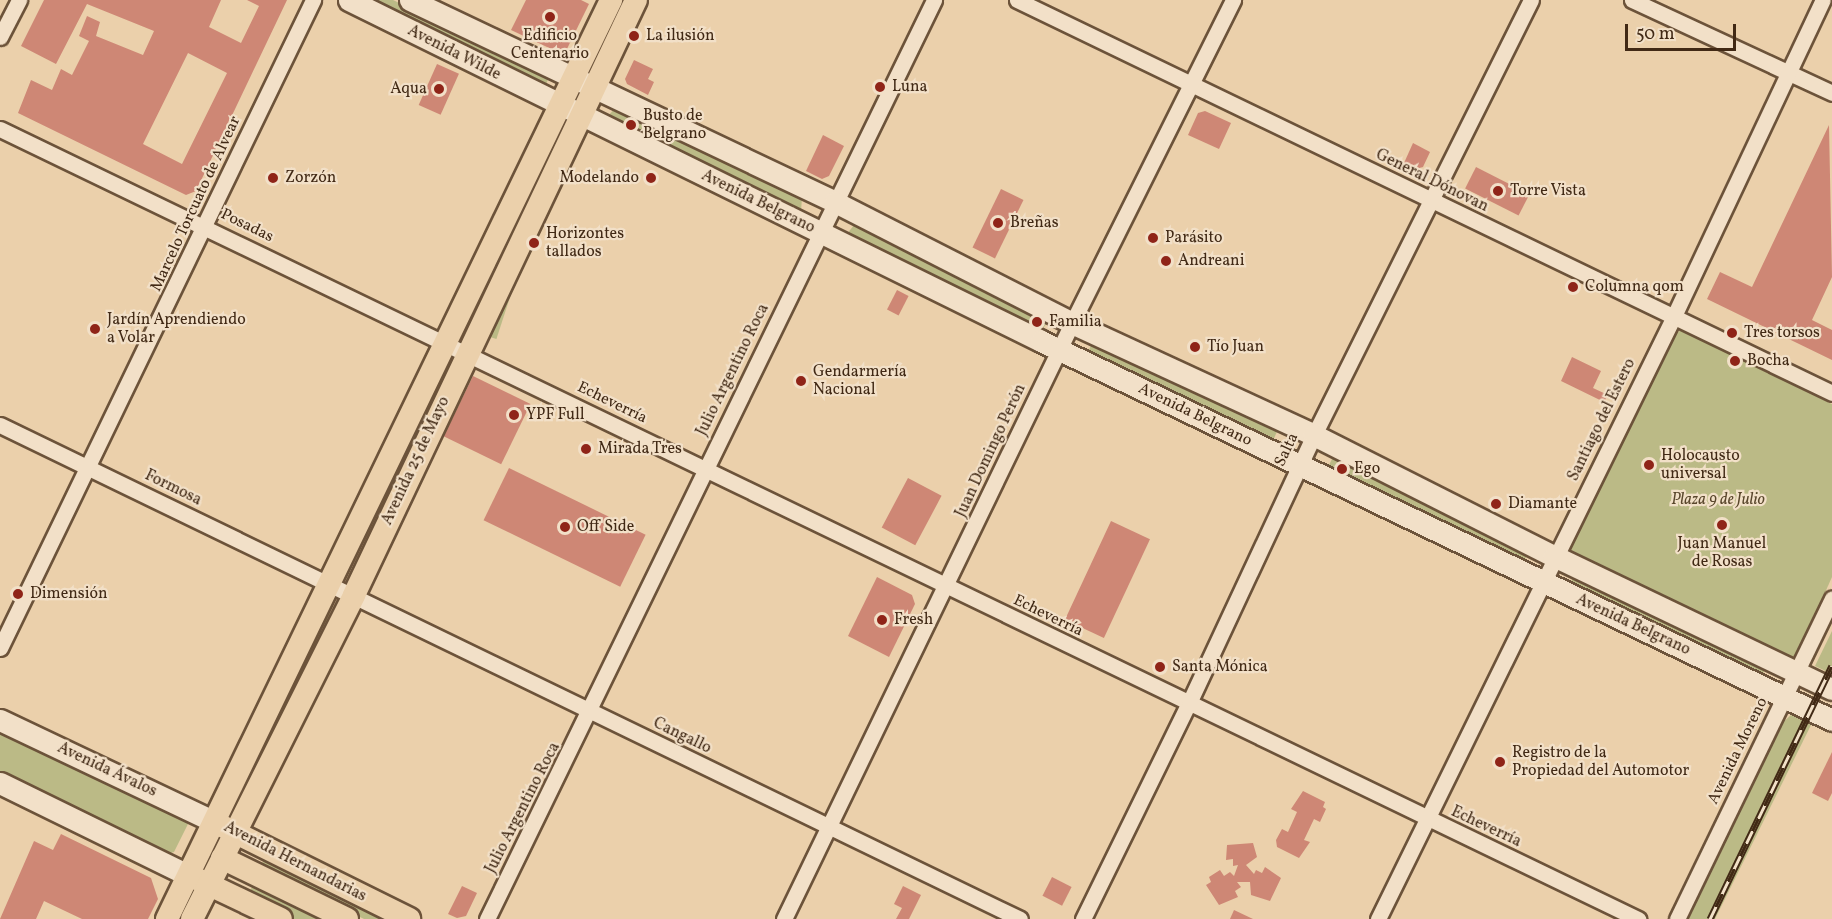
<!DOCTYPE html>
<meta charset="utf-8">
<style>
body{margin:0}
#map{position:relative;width:1832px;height:919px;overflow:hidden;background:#ebd0ab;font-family:Vollkorn,serif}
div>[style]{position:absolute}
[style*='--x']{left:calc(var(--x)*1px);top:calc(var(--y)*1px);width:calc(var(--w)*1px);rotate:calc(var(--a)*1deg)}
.green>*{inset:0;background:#bbba86;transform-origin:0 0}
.building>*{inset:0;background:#ce8775;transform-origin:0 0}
.roads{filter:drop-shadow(2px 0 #6c533a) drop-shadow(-2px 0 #6c533a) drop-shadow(0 2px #6c533a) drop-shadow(0 -2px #6c533a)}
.street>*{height:15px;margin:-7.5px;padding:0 7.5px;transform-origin:7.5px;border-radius:7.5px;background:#f2e0c8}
.secondary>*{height:21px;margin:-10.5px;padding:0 10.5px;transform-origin:10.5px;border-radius:10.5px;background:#f2e0c8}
.primary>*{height:22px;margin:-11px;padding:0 11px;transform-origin:11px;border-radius:11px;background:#ebd0ab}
.rail>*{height:7px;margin-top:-3.5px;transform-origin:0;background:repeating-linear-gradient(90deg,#f2e0c8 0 14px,#412915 0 28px);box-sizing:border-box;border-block:2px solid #412915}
.dots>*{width:16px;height:16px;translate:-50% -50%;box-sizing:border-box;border:3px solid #f2e0c8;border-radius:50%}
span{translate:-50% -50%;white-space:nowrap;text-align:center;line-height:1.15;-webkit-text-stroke:4.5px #f2e0c8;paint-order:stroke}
.poi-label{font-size:16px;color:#412915}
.left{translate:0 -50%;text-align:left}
.right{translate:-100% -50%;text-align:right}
.street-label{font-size:16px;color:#412915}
.park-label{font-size:16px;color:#59462c;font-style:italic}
.scale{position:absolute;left:1625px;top:24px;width:111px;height:27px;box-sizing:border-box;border:3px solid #412915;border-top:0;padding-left:8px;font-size:18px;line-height:21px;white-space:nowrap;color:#412915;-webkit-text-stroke:4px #f2e0c8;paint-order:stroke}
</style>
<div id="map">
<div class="green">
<i style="clip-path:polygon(359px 0,393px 0,544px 72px,549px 77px,545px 87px)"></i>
<i style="clip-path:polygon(616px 107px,802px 197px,801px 212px,608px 116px)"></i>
<i style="left:559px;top:127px;width:6px;height:221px;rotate:18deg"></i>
<i style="clip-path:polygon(854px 225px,1047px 319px,1047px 323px,1040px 332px,847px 234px)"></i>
<i style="clip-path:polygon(1681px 330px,1832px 404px,1832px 577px,1797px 655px,1788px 659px,1576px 560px,1570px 547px,1671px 337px)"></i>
<i style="clip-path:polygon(1093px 341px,1279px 427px,1272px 443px,1088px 352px)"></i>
<i style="clip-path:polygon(444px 369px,448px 371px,350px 567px,349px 564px)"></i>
<i style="clip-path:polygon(1334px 455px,1524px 549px,1527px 555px,1523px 564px,1326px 471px)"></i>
<i style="left:1575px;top:573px;width:213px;height:17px;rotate:25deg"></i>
<i style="clip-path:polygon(326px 612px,330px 614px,239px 803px,233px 800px)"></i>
<i style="clip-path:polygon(1832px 631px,1832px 674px,1815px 666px)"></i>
<i style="clip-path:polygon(1791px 715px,1812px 723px,1715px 919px,1685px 919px,1781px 724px)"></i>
<i style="clip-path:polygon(0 728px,183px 817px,188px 824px,174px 852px,164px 855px,0 777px)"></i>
<i style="clip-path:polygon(266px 856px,394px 919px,364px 919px,260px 867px)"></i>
<i style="clip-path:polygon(253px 885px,323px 919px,293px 919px,247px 897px)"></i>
</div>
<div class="building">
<i style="clip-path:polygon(evenodd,44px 0,221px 0,209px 27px,241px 43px,259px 6px,247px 0,287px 0,196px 191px,186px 195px,18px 113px,31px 80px,52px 90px,61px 69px,72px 75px,89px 41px,79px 36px,87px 16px,100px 22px,96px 36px,143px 55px,154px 31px,87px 4px,56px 64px,21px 46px,44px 0,188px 53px,227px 73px,182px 164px,143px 144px,188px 53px)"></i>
<i style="clip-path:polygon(526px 0,581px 0,589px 4px,564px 55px,511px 30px)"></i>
<i style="clip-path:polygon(634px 60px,653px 69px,648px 79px,654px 82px,648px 95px,627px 84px,625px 79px)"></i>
<i style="left:437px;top:64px;width:24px;height:45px;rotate:24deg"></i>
<i style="clip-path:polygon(1205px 111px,1231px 123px,1219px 149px,1188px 135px,1198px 113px)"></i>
<i style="clip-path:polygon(1829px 125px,1832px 277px,1812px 320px,1832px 330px,1832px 360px,1707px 299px,1720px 272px,1752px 287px)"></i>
<i style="clip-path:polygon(823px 135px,844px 146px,829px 176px,822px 179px,806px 171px)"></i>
<i style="clip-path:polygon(1413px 143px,1430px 152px,1423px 167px,1416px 169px,1404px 163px)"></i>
<i style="left:1476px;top:167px;width:60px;height:24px;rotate:27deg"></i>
<i style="left:1001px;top:189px;width:25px;height:65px;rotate:26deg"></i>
<i style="left:897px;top:290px;width:13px;height:22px;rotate:27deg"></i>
<i style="clip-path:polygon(1572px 357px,1601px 371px,1593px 388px,1608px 395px,1604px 402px,1561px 381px)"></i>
<i style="left:473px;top:376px;width:64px;height:67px;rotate:26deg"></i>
<i style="left:509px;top:468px;width:152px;height:58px;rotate:26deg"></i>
<i style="left:908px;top:478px;width:38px;height:56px;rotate:28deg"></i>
<i style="left:1111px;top:521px;width:43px;height:109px;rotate:25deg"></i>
<i style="clip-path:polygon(877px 577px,912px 595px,915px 604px,889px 657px,848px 636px)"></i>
<i style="clip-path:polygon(1832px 752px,1832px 793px,1828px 801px,1812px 793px)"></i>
<i style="clip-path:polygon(1303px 791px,1325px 802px,1323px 807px,1326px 809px,1320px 822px,1314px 819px,1304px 840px,1310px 842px,1299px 858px,1277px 847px,1276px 840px,1282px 829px,1288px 832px,1297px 812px,1291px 809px)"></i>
<i style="clip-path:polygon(61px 834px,151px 878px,158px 899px,148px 919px,82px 919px,44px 901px,36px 919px,0 919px,34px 841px,53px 850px)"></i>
<i style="clip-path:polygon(1253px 843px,1257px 857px,1246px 865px,1254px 874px,1256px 870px,1262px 873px,1265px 867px,1281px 878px,1270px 901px,1251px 895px,1250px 882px,1237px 882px,1241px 887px,1235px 891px,1238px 897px,1219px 905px,1206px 885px,1211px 882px,1209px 877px,1220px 870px,1224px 876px,1230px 872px,1234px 876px,1238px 865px,1233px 866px,1233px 859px,1226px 860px,1227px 845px)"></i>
<i style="left:1052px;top:877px;width:22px;height:21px;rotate:27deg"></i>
<i style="clip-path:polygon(462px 886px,477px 893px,466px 916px,457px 918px,448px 914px)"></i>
<i style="clip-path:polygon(903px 886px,921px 895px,909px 919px,896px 919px,902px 908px,894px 904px)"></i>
<i style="clip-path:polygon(1234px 910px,1253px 919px,1230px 919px)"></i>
</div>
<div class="roads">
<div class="street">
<i style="--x:1017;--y:0;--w:905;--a:25.74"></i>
<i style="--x:1632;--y:0;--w:221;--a:24.9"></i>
<i style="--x:0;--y:37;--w:42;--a:-62.8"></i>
<i style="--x:0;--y:129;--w:1819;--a:25.75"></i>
<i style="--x:0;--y:425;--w:1133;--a:25.84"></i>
<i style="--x:0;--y:648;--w:720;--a:-64.22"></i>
<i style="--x:487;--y:919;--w:1022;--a:-64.06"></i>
<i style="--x:784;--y:919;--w:662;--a:-64.21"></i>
<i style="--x:1072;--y:323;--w:361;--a:-63.5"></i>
<i style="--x:1083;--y:919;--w:241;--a:-63.9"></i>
<i style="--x:1189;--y:703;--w:296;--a:-65"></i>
<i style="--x:1314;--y:435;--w:486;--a:-63.5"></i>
<i style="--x:1378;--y:919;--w:672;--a:-63.85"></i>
<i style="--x:1674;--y:316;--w:349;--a:-64.8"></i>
<i style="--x:1677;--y:919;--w:356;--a:-64.2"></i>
</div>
<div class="secondary">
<i style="--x:349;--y:0;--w:771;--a:26.23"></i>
<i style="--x:1041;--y:341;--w:877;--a:25.6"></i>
<i style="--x:410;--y:0;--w:471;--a:25.4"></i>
<i style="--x:835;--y:202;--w:266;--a:27"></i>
<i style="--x:1072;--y:323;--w:267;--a:24.8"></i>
<i style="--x:1314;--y:435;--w:269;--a:26.8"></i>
<i style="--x:1554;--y:556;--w:308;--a:25.6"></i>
<i style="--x:0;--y:720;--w:236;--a:25.4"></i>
<i style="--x:0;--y:783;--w:209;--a:26.1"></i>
</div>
<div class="primary">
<i style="--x:222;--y:826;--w:209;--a:26.4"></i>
<i style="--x:222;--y:858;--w:139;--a:26"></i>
<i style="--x:195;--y:878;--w:95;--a:25.5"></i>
<i style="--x:167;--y:919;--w:1021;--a:-64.21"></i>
<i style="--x:192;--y:919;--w:362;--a:-63.4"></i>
<i style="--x:354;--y:595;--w:658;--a:-64.64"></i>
</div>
</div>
<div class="rail">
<i style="--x:1710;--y:919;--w:281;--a:-64.3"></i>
</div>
<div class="dots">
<i style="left:550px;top:17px;background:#8f2418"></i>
<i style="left:634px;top:36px;background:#8f2418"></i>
<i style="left:880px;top:87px;background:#8f2418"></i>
<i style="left:439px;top:89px;background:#8f2418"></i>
<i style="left:631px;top:125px;background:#8f2418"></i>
<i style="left:273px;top:178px;background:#8f2418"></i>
<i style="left:651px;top:178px;background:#8f2418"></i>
<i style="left:1498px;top:191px;background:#8f2418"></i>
<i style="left:998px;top:223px;background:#8f2418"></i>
<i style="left:1153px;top:238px;background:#8f2418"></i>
<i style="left:534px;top:243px;background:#8f2418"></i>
<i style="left:1166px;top:261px;background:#8f2418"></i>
<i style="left:1573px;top:287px;background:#8f2418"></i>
<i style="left:1037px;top:322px;background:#8f2418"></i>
<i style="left:95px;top:329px;background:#8f2418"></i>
<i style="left:1732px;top:333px;background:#8f2418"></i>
<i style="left:1195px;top:347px;background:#8f2418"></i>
<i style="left:1735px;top:361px;background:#8f2418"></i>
<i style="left:801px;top:381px;background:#8f2418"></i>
<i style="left:514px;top:415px;background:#8f2418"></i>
<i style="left:586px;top:449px;background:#8f2418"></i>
<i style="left:1649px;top:465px;background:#8f2418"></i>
<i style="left:1342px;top:469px;background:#8f2418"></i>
<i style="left:1496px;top:504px;background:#8f2418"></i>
<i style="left:1722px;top:525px;background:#8f2418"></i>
<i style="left:565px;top:527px;background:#8f2418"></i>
<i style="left:18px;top:594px;background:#8f2418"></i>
<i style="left:882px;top:620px;background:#8f2418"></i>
<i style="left:1160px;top:667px;background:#8f2418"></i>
<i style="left:1500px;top:762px;background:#8f2418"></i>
</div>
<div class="poi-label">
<span style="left:550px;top:45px">Edificio<br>Centenario</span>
<span class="left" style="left:646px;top:36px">La ilusión</span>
<span class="left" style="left:892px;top:87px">Luna</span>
<span class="right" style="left:427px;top:89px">Aqua</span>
<span class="left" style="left:643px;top:125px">Busto de<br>Belgrano</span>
<span class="left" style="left:285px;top:178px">Zorzón</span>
<span class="right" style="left:639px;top:178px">Modelando</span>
<span class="left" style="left:1510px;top:191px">Torre Vista</span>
<span class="left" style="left:1010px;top:223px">Breñas</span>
<span class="left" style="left:546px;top:243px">Horizontes<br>tallados</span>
<span class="left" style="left:1165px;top:238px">Parásito</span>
<span class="left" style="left:1178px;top:261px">Andreani</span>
<span class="left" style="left:1585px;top:287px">Columna qom</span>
<span class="left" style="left:107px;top:329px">Jardín Aprendiendo<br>a Volar</span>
<span class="left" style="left:1049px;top:322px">Familia</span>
<span class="left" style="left:1744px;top:333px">Tres torsos</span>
<span class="left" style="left:1207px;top:347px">Tío Juan</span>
<span class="left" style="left:1747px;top:361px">Bocha</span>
<span class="left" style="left:813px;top:381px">Gendarmería<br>Nacional</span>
<span class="left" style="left:526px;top:415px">YPF Full</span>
<span class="left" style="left:598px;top:449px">Mirada Tres</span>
<span class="left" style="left:1661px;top:465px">Holocausto<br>universal</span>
<span class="left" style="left:1354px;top:469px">Ego</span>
<span class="left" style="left:1508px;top:504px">Diamante</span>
<span class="left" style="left:577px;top:527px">Off Side</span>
<span style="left:1722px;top:553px">Juan Manuel<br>de Rosas</span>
<span class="left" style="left:30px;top:594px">Dimensión</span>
<span class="left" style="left:894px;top:620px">Fresh</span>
<span class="left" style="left:1172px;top:667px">Santa Mónica</span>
<span class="left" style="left:1512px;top:762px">Registro de la<br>Propiedad del Automotor</span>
</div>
<div class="street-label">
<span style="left:454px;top:53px;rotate:27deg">Avenida Wilde</span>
<span style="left:1432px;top:181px;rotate:26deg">General Dónovan</span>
<span style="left:758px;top:202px;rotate:26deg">Avenida Belgrano</span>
<span style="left:196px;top:204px;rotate:-65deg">Marcelo Torcuato de Alvear</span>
<span style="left:247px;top:226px;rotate:26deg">Posadas</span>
<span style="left:733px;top:370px;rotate:-64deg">Julio Argentino Roca</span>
<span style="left:612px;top:403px;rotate:26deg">Echeverría</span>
<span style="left:1195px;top:415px;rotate:26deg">Avenida Belgrano</span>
<span style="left:1602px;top:420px;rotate:-64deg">Santiago del Estero</span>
<span style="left:1287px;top:450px;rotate:-65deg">Salta</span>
<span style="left:991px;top:451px;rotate:-65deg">Juan Domingo Perón</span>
<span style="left:416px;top:461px;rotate:-65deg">Avenida 25 de Mayo</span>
<span style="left:173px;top:488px;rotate:26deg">Formosa</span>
<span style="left:1048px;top:616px;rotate:26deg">Echeverría</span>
<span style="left:1633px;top:625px;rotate:25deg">Avenida Belgrano</span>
<span style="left:682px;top:736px;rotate:26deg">Cangallo</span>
<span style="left:1738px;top:751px;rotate:-64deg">Avenida Moreno</span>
<span style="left:107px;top:770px;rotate:25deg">Avenida Ávalos</span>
<span style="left:523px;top:808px;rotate:-63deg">Julio Argentino Roca</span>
<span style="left:1486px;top:827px;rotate:25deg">Echeverría</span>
<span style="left:295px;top:862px;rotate:27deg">Avenida Hernandarias</span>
</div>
<div class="park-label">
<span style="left:1718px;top:500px">Plaza 9 de Julio</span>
</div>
<div class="scale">50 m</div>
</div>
